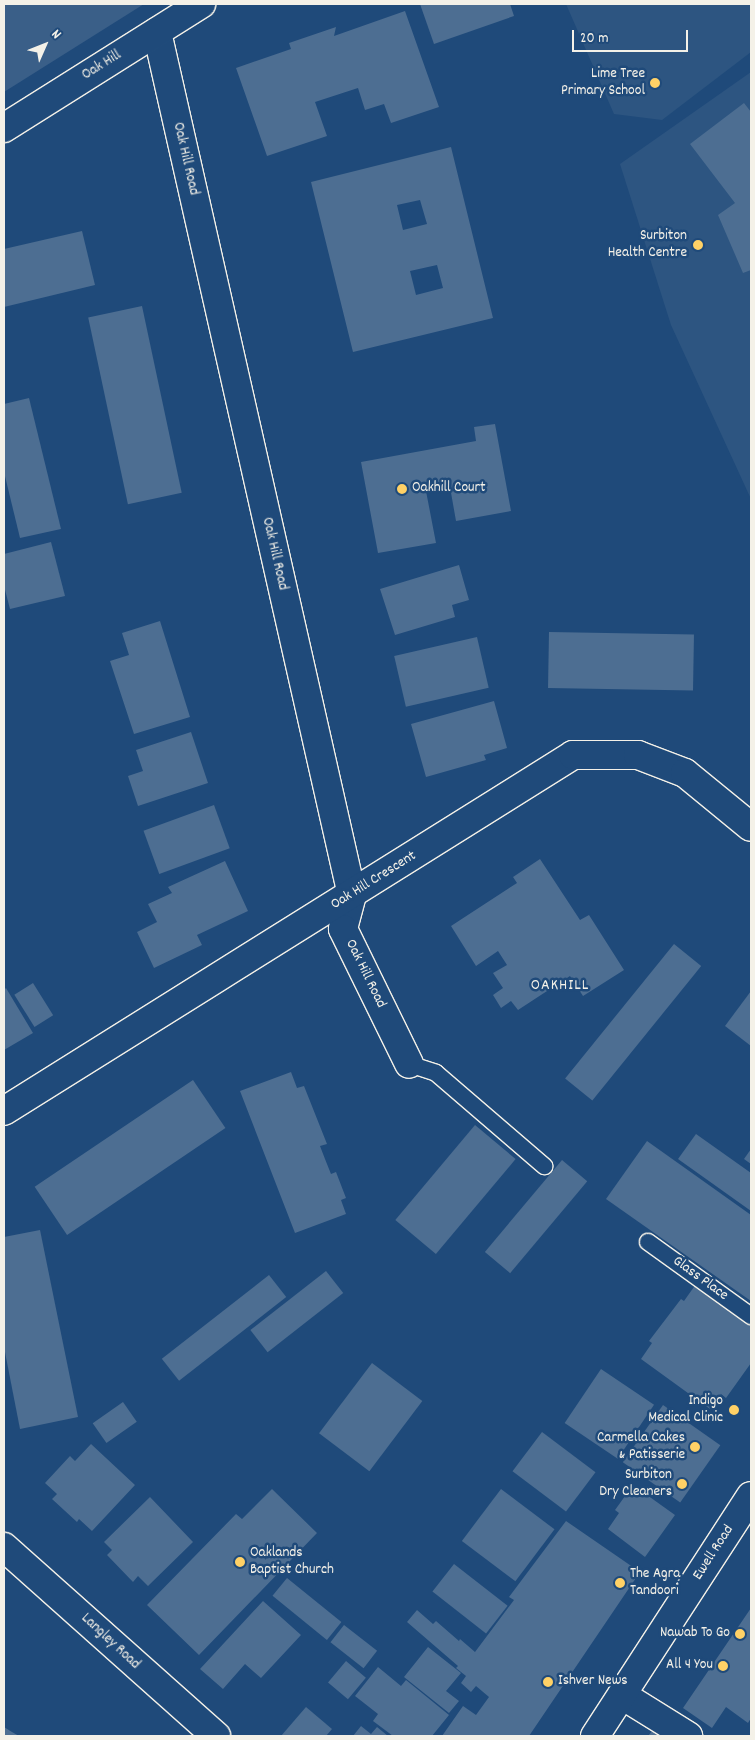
<!DOCTYPE html>
<style>
body{margin:0}
#map{position:relative;width:755px;height:1740px;overflow:hidden;background:#1f4a7a;font-family:Dekko,sans-serif}
div>[style]{position:absolute}
[style*='--x']{left:calc(var(--x)*1px);top:calc(var(--y)*1px);width:calc(var(--w)*1px);rotate:calc(var(--a)*1deg)}
.built>*{inset:0;background:#2d5581}
.green>*{inset:0;background:#3a5f88}
.building>*{inset:0;background:#4d6e92;transform-origin:0 0}
.roads{filter:drop-shadow(1px 0 #f4f1e8) drop-shadow(-1px 0 #f4f1e8) drop-shadow(0 1px #f4f1e8) drop-shadow(0 -1px #f4f1e8)}
.lane>*{height:16px;margin:-8px;padding:0 8px;transform-origin:8px;border-radius:8px;background:#1f4a7a}
.street>*{height:28px;margin:-14px;padding:0 14px;transform-origin:14px;border-radius:14px;background:#1f4a7a}
.primary>*{height:28px;margin:-14px;padding:0 14px;transform-origin:14px;border-radius:14px;background:#1f4a7a}
.dots>*{width:14px;height:14px;translate:-50% -50%;box-sizing:border-box;border:2px solid #1f4a7a;border-radius:50%}
span{translate:-50% -50%;white-space:nowrap;text-align:center;line-height:1.15;-webkit-text-stroke:5px #1f4a7a;paint-order:stroke}
.street-label{font-size:15px;color:#f4f1e8}
.poi-label{font-size:15px;color:#f4f1e8}
.right{translate:-100% -50%;text-align:right}
.left{translate:0 -50%;text-align:left}
.neighbourhood-label{font-size:16px;color:#f4f1e8;letter-spacing:1px}
.frame{position:absolute;inset:0;border:5px solid #f4f1e8;pointer-events:none}
.north{position:absolute;left:20px;top:20px;width:50px;height:50px;-webkit-text-stroke:4px #1f4a7a;paint-order:stroke;rotate:46deg;font-size:14px;font-weight:700;line-height:20px;text-align:center;color:#f4f1e8}
.north::after{content:'';display:block;margin:auto;width:18px;height:22px;background:#f4f1e8;clip-path:polygon(50% 0,100% 100%,50% 72%,0 100%)}
.scale{position:absolute;left:572px;top:30px;width:116px;height:22px;box-sizing:border-box;border:2px solid #f4f1e8;border-top:0;padding-left:6px;font-size:15px;line-height:18px;white-space:nowrap;color:#f4f1e8;-webkit-text-stroke:4px #1f4a7a;paint-order:stroke}
</style>
<div id="map">
<div class="built">
<i style="clip-path:polygon(566px 4px,751px 4px,751px 52px,662px 120px,614px 114px)"></i>
<i style="clip-path:polygon(751px 72px,751px 499px,671px 325px,620px 164px)"></i>
</div>
<div class="green">
<i style="clip-path:polygon(4px 4px,144px 4px,4px 92px)"></i>
</div>
<div class="building">
<i style="clip-path:polygon(420px 4px,510px 4px,514px 16px,434px 44px)"></i>
<i style="clip-path:polygon(405px 11px,439px 107px,391px 123px,384px 104px,365px 110px,358px 88px,315px 102px,327px 136px,267px 156px,236px 68px,291px 49px,289px 43px,336px 27px,334px 36px)"></i>
<i style="clip-path:polygon(744px 103px,751px 112px,751px 270px,743px 273px,718px 215px,735px 203px,690px 144px)"></i>
<i style="clip-path:polygon(evenodd,451px 147px,493px 318px,353px 352px,311px 182px,451px 147px,420px 200px,427px 224px,403px 230px,397px 205px,420px 200px,451px 147px,437px 265px,443px 288px,416px 295px,410px 271px,437px 265px)"></i>
<i style="clip-path:polygon(82px 231px,95px 285px,4px 307px,4px 249px)"></i>
<i style="left:142px;top:306px;width:191px;height:55px;rotate:78deg"></i>
<i style="clip-path:polygon(29px 398px,61px 529px,20px 538px,4px 472px,4px 404px)"></i>
<i style="clip-path:polygon(495px 424px,511px 511px,456px 521px,450px 487px,426px 491px,436px 543px,378px 553px,361px 462px,476px 441px,474px 427px)"></i>
<i style="clip-path:polygon(51px 542px,65px 596px,10px 609px,4px 586px,4px 554px)"></i>
<i style="clip-path:polygon(459px 565px,469px 600px,452px 605px,455px 617px,395px 635px,380px 589px)"></i>
<i style="clip-path:polygon(160px 621px,190px 717px,134px 734px,110px 661px,129px 655px,122px 633px)"></i>
<i style="left:549px;top:632px;width:145px;height:56px;rotate:1deg"></i>
<i style="left:477px;top:637px;width:52px;height:85px;rotate:77deg"></i>
<i style="clip-path:polygon(494px 701px,507px 748px,484px 755px,486px 760px,426px 777px,411px 724px)"></i>
<i style="clip-path:polygon(191px 732px,208px 783px,138px 806px,128px 776px,143px 771px,136px 750px)"></i>
<i style="left:214px;top:805px;width:46px;height:75px;rotate:70deg"></i>
<i style="clip-path:polygon(540px 859px,580px 920px,589px 915px,624px 970px,583px 996px,570px 976px,518px 1010px,511px 1001px,501px 1008px,493px 995px,503px 988px,493px 973px,507px 965px,498px 951px,476px 966px,451px 926px,517px 883px,513px 877px)"></i>
<i style="clip-path:polygon(225px 861px,248px 911px,197px 935px,202px 945px,154px 968px,137px 932px,157px 922px,148px 904px,172px 893px,168px 887px)"></i>
<i style="left:674px;top:944px;width:35px;height:173px;rotate:39deg"></i>
<i style="left:33px;top:983px;width:38px;height:22px;rotate:58deg"></i>
<i style="clip-path:polygon(6px 988px,33px 1033px,4px 1050px,4px 990px)"></i>
<i style="clip-path:polygon(751px 991px,751px 1046px,725px 1026px)"></i>
<i style="clip-path:polygon(291px 1072px,297px 1088px,304px 1086px,327px 1144px,320px 1146px,325px 1159px,331px 1174px,336px 1172px,346px 1198px,341px 1200px,346px 1214px,295px 1233px,240px 1091px)"></i>
<i style="left:193px;top:1080px;width:58px;height:191px;rotate:56deg"></i>
<i style="left:475px;top:1125px;width:53px;height:124px;rotate:40deg"></i>
<i style="clip-path:polygon(696px 1134px,751px 1173px,751px 1211px,678px 1159px)"></i>
<i style="clip-path:polygon(647px 1141px,751px 1215px,751px 1301px,606px 1199px)"></i>
<i style="clip-path:polygon(751px 1149px,751px 1164px,744px 1159px)"></i>
<i style="left:562px;top:1160px;width:33px;height:120px;rotate:40deg"></i>
<i style="clip-path:polygon(40px 1230px,78px 1417px,20px 1429px,4px 1347px,4px 1237px)"></i>
<i style="left:326px;top:1271px;width:28px;height:96px;rotate:52deg"></i>
<i style="left:269px;top:1275px;width:28px;height:136px;rotate:52deg"></i>
<i style="clip-path:polygon(696px 1284px,751px 1326px,751px 1363px,726px 1398px,721px 1394px,710px 1409px,641px 1359px,652px 1343px,649px 1341px,681px 1299px,684px 1301px)"></i>
<i style="left:372px;top:1363px;width:63px;height:88px;rotate:37deg"></i>
<i style="left:601px;top:1369px;width:64px;height:65px;rotate:34deg"></i>
<i style="left:123px;top:1402px;width:24px;height:37px;rotate:55deg"></i>
<i style="left:663px;top:1405px;width:70px;height:70px;rotate:35deg"></i>
<i style="left:542px;top:1432px;width:67px;height:49px;rotate:37deg"></i>
<i style="clip-path:polygon(91px 1444px,135px 1485px,92px 1531px,79px 1519px,77px 1522px,52px 1499px,57px 1494px,45px 1483px,70px 1456px,75px 1461px)"></i>
<i style="clip-path:polygon(633px 1485px,675px 1515px,645px 1557px,608px 1529px,619px 1513px,615px 1510px)"></i>
<i style="clip-path:polygon(272px 1489px,317px 1533px,199px 1655px,147px 1605px,236px 1514px,242px 1519px)"></i>
<i style="left:501px;top:1489px;width:67px;height:65px;rotate:37deg"></i>
<i style="clip-path:polygon(150px 1497px,193px 1542px,148px 1586px,138px 1576px,133px 1582px,107px 1555px,112px 1550px,104px 1542px)"></i>
<i style="clip-path:polygon(566px 1521px,640px 1572px,529px 1736px,442px 1736px,463px 1706px,476px 1715px,489px 1697px,476px 1686px,471px 1692px,461px 1683px,466px 1676px,456px 1668px,458px 1666px,407px 1622px,417px 1610px,433px 1624px,436px 1621px,459px 1641px,460px 1639px,475px 1652px,514px 1600px,509px 1597px)"></i>
<i style="left:454px;top:1564px;width:68px;height:35px;rotate:38deg"></i>
<i style="left:287px;top:1578px;width:70px;height:23px;rotate:39deg"></i>
<i style="clip-path:polygon(263px 1601px,301px 1635px,261px 1678px,245px 1664px,223px 1689px,200px 1669px)"></i>
<i style="clip-path:polygon(751px 1608px,751px 1718px,748px 1723px,726px 1707px,712px 1728px,683px 1708px)"></i>
<i style="left:344px;top:1625px;width:42px;height:22px;rotate:38deg"></i>
<i style="clip-path:polygon(428px 1647px,461px 1673px,446px 1691px,459px 1701px,449px 1713px,404px 1677px)"></i>
<i style="left:346px;top:1661px;width:26px;height:28px;rotate:40deg"></i>
<i style="clip-path:polygon(378px 1667px,401px 1686px,406px 1680px,449px 1715px,432px 1736px,393px 1736px,373px 1721px,378px 1714px,355px 1696px)"></i>
<i style="clip-path:polygon(306px 1707px,332px 1729px,326px 1736px,281px 1736px)"></i>
<i style="clip-path:polygon(361px 1726px,371px 1734px,377px 1727px,388px 1736px,353px 1736px)"></i>
<i style="clip-path:polygon(4px 1727px,12px 1732px,19px 1736px,4px 1736px)"></i>
<i style="clip-path:polygon(653px 1730px,663px 1736px,648px 1736px)"></i>
</div>
<div class="roads">
<div class="lane">
<i style="--x:409;--y:1064;--w:28;--a:18"></i>
<i style="--x:436;--y:1073;--w:143;--a:40.7"></i>
<i style="--x:648;--y:1242;--w:127;--a:35.7"></i>
</div>
<div class="street">
<i style="--x:157;--y:32;--w:885;--a:77.27"></i>
<i style="--x:352;--y:895;--w:35;--a:105"></i>
<i style="--x:343;--y:929;--w:150;--a:63.9"></i>
<i style="--x:4;--y:128;--w:233;--a:-32.2"></i>
<i style="--x:4;--y:1111;--w:671;--a:-32.03"></i>
<i style="--x:573;--y:755;--w:65;--a:0"></i>
<i style="--x:638;--y:755;--w:50;--a:21"></i>
<i style="--x:685;--y:773;--w:85;--a:39.3"></i>
<i style="--x:4;--y:1547;--w:284;--a:41.7"></i>
<i style="--x:622;--y:1695;--w:78;--a:31.8"></i>
</div>
<div class="primary">
<i style="--x:595;--y:1736;--w:286;--a:-57"></i>
</div>
</div>
<div class="dots">
<i style="left:655px;top:83px;background:#ffd166"></i>
<i style="left:698px;top:245px;background:#ffd166"></i>
<i style="left:402px;top:489px;background:#ffd166"></i>
<i style="left:734px;top:1410px;background:#ffd166"></i>
<i style="left:695px;top:1447px;background:#ffd166"></i>
<i style="left:682px;top:1484px;background:#ffd166"></i>
<i style="left:240px;top:1562px;background:#ffd166"></i>
<i style="left:620px;top:1583px;background:#ffd166"></i>
<i style="left:740px;top:1634px;background:#ffd166"></i>
<i style="left:723px;top:1666px;background:#ffd166"></i>
<i style="left:548px;top:1682px;background:#ffd166"></i>
</div>
<div class="street-label">
<span style="left:102px;top:66px;rotate:-32deg">Oak Hill</span>
<span style="left:185px;top:159px;rotate:77deg">Oak Hill Road</span>
<span style="left:274px;top:554px;rotate:77deg">Oak Hill Road</span>
<span style="left:374px;top:881px;rotate:-32deg">Oak Hill Crescent</span>
<span style="left:365px;top:974px;rotate:64deg">Oak Hill Road</span>
<span style="left:700px;top:1279px;rotate:36deg">Glass Place</span>
<span style="left:714px;top:1553px;rotate:-57deg">Ewell Road</span>
<span style="left:110px;top:1642px;rotate:43deg">Langley Road</span>
</div>
<div class="poi-label">
<span class="right" style="left:645px;top:83px">Lime Tree<br>Primary School</span>
<span class="right" style="left:687px;top:245px">Surbiton<br>Health Centre</span>
<span class="left" style="left:412px;top:489px">Oakhill Court</span>
<span class="right" style="left:723px;top:1410px">Indigo<br>Medical Clinic</span>
<span class="right" style="left:685px;top:1447px">Carmella Cakes<br>&amp; Patisserie</span>
<span class="right" style="left:672px;top:1484px">Surbiton<br>Dry Cleaners</span>
<span class="left" style="left:250px;top:1562px">Oaklands<br>Baptist Church</span>
<span class="left" style="left:630px;top:1583px">The Agra<br>Tandoori</span>
<span class="right" style="left:730px;top:1634px">Nawab To Go</span>
<span class="right" style="left:713px;top:1666px">All 4 You</span>
<span class="left" style="left:558px;top:1682px">Ishver News</span>
</div>
<div class="neighbourhood-label">
<span style="left:560px;top:986px">OAKHILL</span>
</div>
<div class="frame"></div>
<div class="north">N</div>
<div class="scale">20 m</div>
</div>
